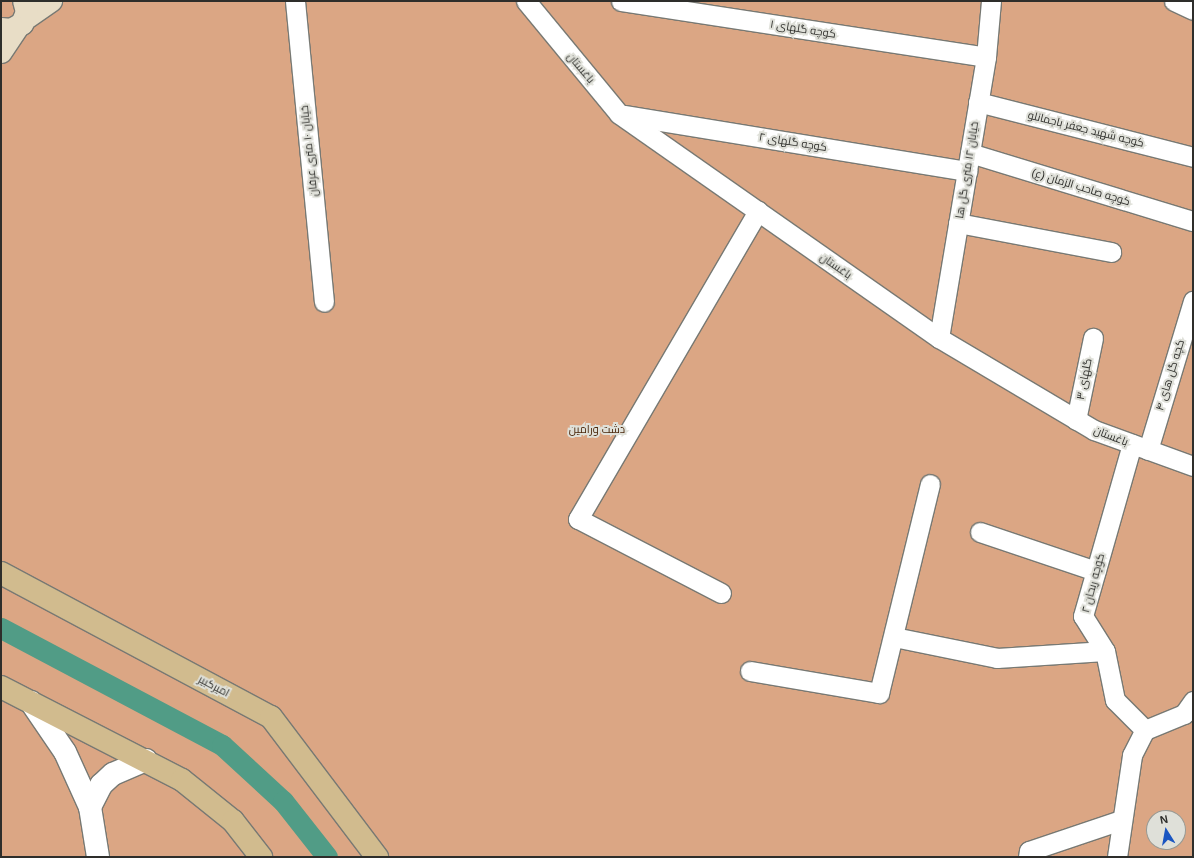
<!DOCTYPE html>
<meta charset="utf-8">
<style>
body{margin:0}
#map{position:relative;width:1194px;height:858px;overflow:hidden;background:#dfe0d9;font-family:Arial,Cairo,sans-serif}
div>[style]{position:absolute}
[style*='--x']{left:calc(var(--x)*1px);top:calc(var(--y)*1px);width:calc(var(--w)*1px);rotate:calc(var(--a)*1deg)}
.green>*{inset:0;background:#dba684}
.canal>*{height:21px;margin:-10.5px;padding:0 10.5px;transform-origin:10.5px;border-radius:10.5px;background:#519c86}
.roads{filter:drop-shadow(1px 0 #787973) drop-shadow(-1px 0 #787973) drop-shadow(0 1px #787973) drop-shadow(0 -1px #787973)}
.minor>*{height:19px;margin:-9.5px;padding:0 9.5px;transform-origin:9.5px;border-radius:9.5px;background:#fff}
.tertiary>*{height:22px;margin:-11px;padding:0 11px;transform-origin:11px;border-radius:11px;background:#fff}
.secondary>*{height:22px;margin:-11px;padding:0 11px;transform-origin:11px;border-radius:11px;background:#e8ddc6}
.primary>*{height:22px;margin:-11px;padding:0 11px;transform-origin:11px;border-radius:11px;background:#d1bb8e}
span{translate:-50% -50%;white-space:nowrap;text-align:center;line-height:1.15;-webkit-text-stroke:4px #dfe0d9;paint-order:stroke}
.street-label{font-size:11px;color:#2e2e2b}
.park-label{font-size:11px;color:#482408}
.frame{position:absolute;inset:0;border:2px solid #2e2e2b;pointer-events:none}
.north{position:absolute;left:1146px;top:810px;width:40px;height:40px;box-sizing:border-box;background:#dfe0d9;border:1px solid #989993;border-radius:50%;rotate:349deg;font-size:11px;font-weight:700;line-height:16px;text-align:center;color:#2e2e2b}
.north::after{content:'';display:block;margin:auto;width:14px;height:18px;background:#1955c1;clip-path:polygon(50% 0,100% 100%,50% 72%,0 100%)}
</style>
<div id="map">
<div class="green">
<i style="clip-path:polygon(evenodd,1px 1px,1193px 1px,1193px 857px,1px 857px,1px 1px,1154px 818px,1178px 818px,1178px 842px,1154px 842px,1154px 818px)"></i>
</div>
<div class="canal">
<i style="--x:1;--y:628;--w:250;--a:27.9"></i>
<i style="--x:222;--y:745;--w:83;--a:42.6"></i>
<i style="--x:283;--y:801;--w:71;--a:51.8"></i>
</div>
<div class="roads">
<div class="minor">
<i style="--x:295;--y:1;--w:302;--a:84.5"></i>
<i style="--x:526;--y:1;--w:146;--a:50.5"></i>
<i style="--x:619;--y:114;--w:391;--a:35"></i>
<i style="--x:939;--y:338;--w:180;--a:30.7"></i>
<i style="--x:1094;--y:430;--w:105;--a:20"></i>
<i style="--x:621;--y:1;--w:369;--a:8.7"></i>
<i style="--x:1174;--y:1;--w:21;--a:25"></i>
<i style="--x:978;--y:102;--w:222;--a:14.3"></i>
<i style="--x:624;--y:115;--w:348;--a:9.3"></i>
<i style="--x:970;--y:153;--w:233;--a:17"></i>
<i style="--x:958;--y:223;--w:156;--a:10.7"></i>
<i style="--x:939;--y:338;--w:285;--a:-80.5"></i>
<i style="--x:986;--y:57;--w:56;--a:-84.9"></i>
<i style="--x:1076;--y:420;--w:84;--a:-78.3"></i>
<i style="--x:1132;--y:444;--w:179;--a:105.9"></i>
<i style="--x:1083;--y:616;--w:41;--a:57.8"></i>
<i style="--x:1105;--y:651;--w:50;--a:78.5"></i>
<i style="--x:1115;--y:700;--w:42;--a:45"></i>
<i style="--x:1148;--y:450;--w:156;--a:-73.2"></i>
<i style="--x:980;--y:532;--w:122;--a:18.6"></i>
<i style="--x:721;--y:593;--w:161;--a:-152.6"></i>
<i style="--x:578;--y:519;--w:357;--a:-59.7"></i>
<i style="--x:894;--y:637;--w:105;--a:11.5"></i>
<i style="--x:997;--y:658;--w:108;--a:-3.7"></i>
<i style="--x:750;--y:671;--w:131;--a:9.7"></i>
<i style="--x:879;--y:693;--w:215;--a:-76.3"></i>
<i style="--x:1028;--y:857;--w:6;--a:-81"></i>
<i style="--x:1029;--y:851;--w:97;--a:-18.6"></i>
<i style="--x:1117;--y:857;--w:103;--a:-81.6"></i>
<i style="--x:1132;--y:755;--w:28;--a:-63"></i>
<i style="--x:1145;--y:730;--w:42;--a:-22.3"></i>
<i style="--x:1184;--y:714;--w:16;--a:-55"></i>
</div>
<div class="tertiary">
<i style="--x:31;--y:702;--w:60;--a:55.8"></i>
<i style="--x:65;--y:752;--w:60;--a:65.6"></i>
<i style="--x:90;--y:807;--w:51;--a:80.9"></i>
<i style="--x:90;--y:807;--w:25;--a:-63"></i>
<i style="--x:101;--y:785;--w:16;--a:-43"></i>
<i style="--x:113;--y:774;--w:36;--a:-23"></i>
</div>
<div class="secondary">
<i style="--x:25;--y:19;--w:32;--a:-35"></i>
<i style="--x:1;--y:29;--w:10;--a:6"></i>
<i style="--x:11;--y:30;--w:13;--a:-29"></i>
<i style="--x:22;--y:24;--w:13;--a:-67"></i>
<i style="--x:27;--y:12;--w:11;--a:-105"></i>
<i style="--x:1;--y:52;--w:29;--a:-56"></i>
</div>
<div class="primary">
<i style="--x:1;--y:573;--w:306;--a:28.1"></i>
<i style="--x:271;--y:717;--w:176;--a:52.9"></i>
<i style="--x:1;--y:687;--w:203;--a:27.2"></i>
<i style="--x:182;--y:780;--w:65;--a:38.8"></i>
<i style="--x:233;--y:821;--w:46;--a:52.1"></i>
</div>
</div>
<div class="street-label">
<span style="left:803px;top:29px;rotate:9deg">کوچه گلهای ۱</span>
<span style="left:581px;top:68px;rotate:50deg">باغستان</span>
<span style="left:1086px;top:129px;rotate:14deg">کوچه شهید جعفر باجمانلو</span>
<span style="left:793px;top:142px;rotate:9deg">کوچه گلهای ۲</span>
<span style="left:309px;top:151px;rotate:-96deg">خیابان ۱۰ متری عرفان</span>
<span style="left:967px;top:170px;rotate:-81deg">خیابان ۱۲ متری گل ها</span>
<span style="left:1081px;top:187px;rotate:17deg">کوچه صاحب الزمان (ع)</span>
<span style="left:836px;top:266px;rotate:35deg">باغستان</span>
<span style="left:1170px;top:375px;rotate:-73deg">کچه گل های ۴</span>
<span style="left:1084px;top:379px;rotate:-79deg">گلهای ۳</span>
<span style="left:1111px;top:436px;rotate:21deg">باغستان</span>
<span style="left:1093px;top:583px;rotate:-75deg">کوچه ریحان ۲</span>
<span style="left:214px;top:686px;rotate:28deg">امیرکبیر</span>
</div>
<div class="park-label">
<span style="left:597px;top:429px">دشت ورامین</span>
</div>
<div class="frame"></div>
<div class="north">N</div>
</div>
